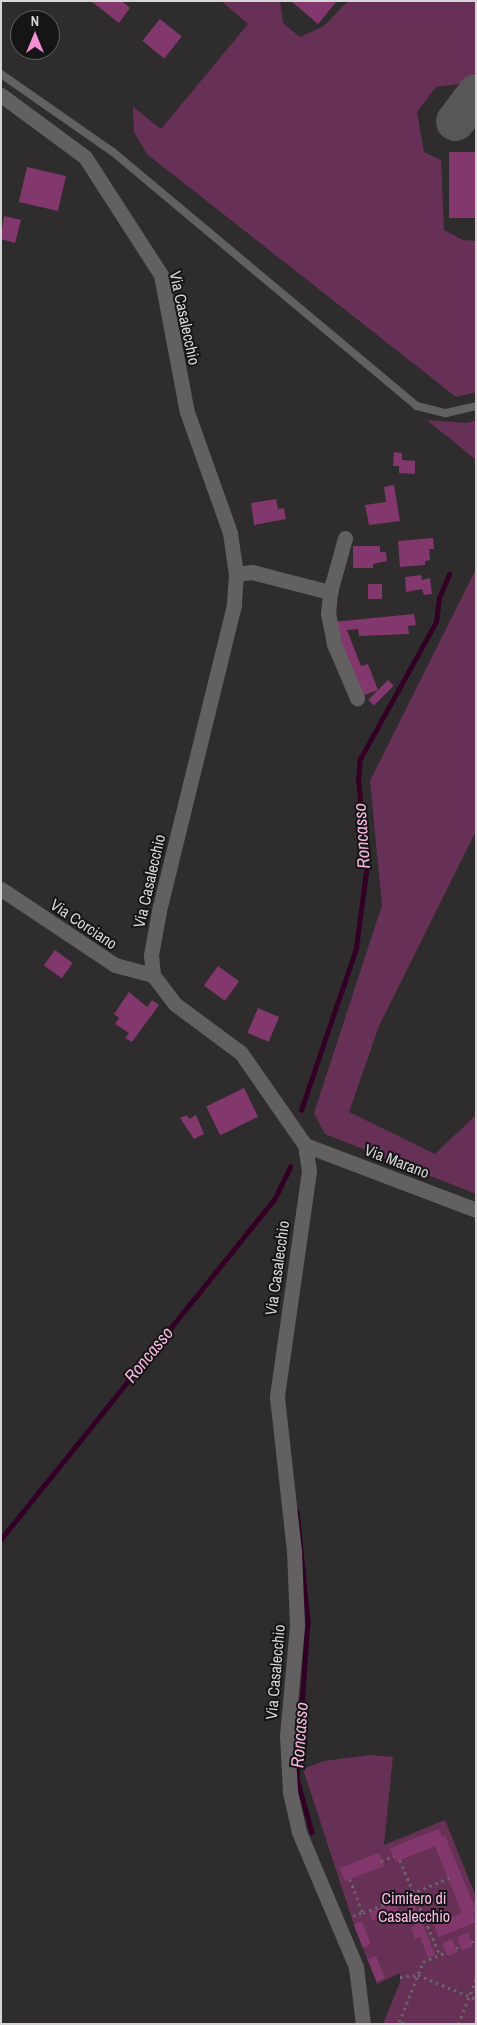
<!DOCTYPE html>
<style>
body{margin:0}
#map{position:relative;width:477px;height:2025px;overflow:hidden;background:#2f2c2e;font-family:"Archivo Narrow",sans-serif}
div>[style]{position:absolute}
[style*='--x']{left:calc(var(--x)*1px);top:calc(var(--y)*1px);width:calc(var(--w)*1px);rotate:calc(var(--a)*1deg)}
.green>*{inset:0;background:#673056}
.stream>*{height:4.5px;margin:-2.25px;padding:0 2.25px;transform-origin:2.25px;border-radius:2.25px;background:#320025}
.taxiway>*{height:39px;margin:-19.5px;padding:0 19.5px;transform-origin:19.5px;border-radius:19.5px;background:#595658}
.building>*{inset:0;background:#82386c;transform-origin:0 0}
.path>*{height:2.5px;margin-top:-1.25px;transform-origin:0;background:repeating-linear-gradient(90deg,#686567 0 2.5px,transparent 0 6.5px)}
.lane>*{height:8px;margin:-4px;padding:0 4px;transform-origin:4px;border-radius:4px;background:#636062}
.street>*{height:15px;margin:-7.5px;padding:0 7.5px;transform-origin:7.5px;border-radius:7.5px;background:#636062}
span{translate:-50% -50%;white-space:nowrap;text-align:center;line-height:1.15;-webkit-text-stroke:4px #161516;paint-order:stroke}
.street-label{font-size:16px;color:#d7d6d7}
.park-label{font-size:16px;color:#fdbce6}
.water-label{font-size:18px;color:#f5b5de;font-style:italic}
.frame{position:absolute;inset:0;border:2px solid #d7d6d7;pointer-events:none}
.north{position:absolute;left:10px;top:10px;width:50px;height:50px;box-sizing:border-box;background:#161516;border:1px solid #636263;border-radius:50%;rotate:0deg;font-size:14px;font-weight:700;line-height:20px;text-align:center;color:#d7d6d7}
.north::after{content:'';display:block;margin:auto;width:18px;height:22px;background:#f491d4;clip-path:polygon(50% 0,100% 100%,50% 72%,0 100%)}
</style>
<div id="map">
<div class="green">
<i style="clip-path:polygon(221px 1px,280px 1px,283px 23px,300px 37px,324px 26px,348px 1px,476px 1px,476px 71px,466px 83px,436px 87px,417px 112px,424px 152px,441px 160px,444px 230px,463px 240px,476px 241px,476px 392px,456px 397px,147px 154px,134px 132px,133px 107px,161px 129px,248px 24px)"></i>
<i style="clip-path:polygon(427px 420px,467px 423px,476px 420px,476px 460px)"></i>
<i style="clip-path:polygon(476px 569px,476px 831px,379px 1026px,349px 1112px,435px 1154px,476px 1115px,476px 1194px,325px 1134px,314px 1113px,382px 905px,370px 781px)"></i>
<i style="clip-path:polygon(370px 1755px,393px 1757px,384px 1845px,445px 1820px,476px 1897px,476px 2024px,383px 2024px,400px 1982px,400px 1973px,377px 1984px,354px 1925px,303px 1769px,324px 1761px)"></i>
</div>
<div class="stream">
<i style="--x:301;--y:1110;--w:171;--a:-71.2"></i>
<i style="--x:356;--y:948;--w:84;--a:-82.5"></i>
<i style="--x:367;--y:865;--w:85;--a:-96"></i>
<i style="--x:358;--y:780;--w:21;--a:-85"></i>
<i style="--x:360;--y:759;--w:157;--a:-61"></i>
<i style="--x:436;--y:622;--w:24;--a:-83"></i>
<i style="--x:439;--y:598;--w:26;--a:-67"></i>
<i style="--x:297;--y:1511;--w:111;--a:84.3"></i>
<i style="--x:308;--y:1621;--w:157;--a:94"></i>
<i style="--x:297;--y:1778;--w:56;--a:74.5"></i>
<i style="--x:1;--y:1539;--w:435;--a:-51.2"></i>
<i style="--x:274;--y:1200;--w:37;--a:-64"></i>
</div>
<div class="taxiway">
<i style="--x:455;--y:121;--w:35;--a:-53"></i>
</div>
<div class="building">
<i style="clip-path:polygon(91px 1px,122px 1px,130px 8px,119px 23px)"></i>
<i style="clip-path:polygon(291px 1px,337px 1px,318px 24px)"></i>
<i style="left:160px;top:19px;width:28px;height:28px;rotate:39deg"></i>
<i style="left:449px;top:152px;width:27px;height:66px"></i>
<i style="left:27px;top:167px;width:40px;height:36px;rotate:13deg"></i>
<i style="clip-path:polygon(4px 216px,21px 220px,15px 243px,1px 239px)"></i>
<i style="clip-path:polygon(394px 452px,402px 453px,402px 460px,415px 461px,415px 474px,399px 473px,399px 466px,393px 466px)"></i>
<i style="clip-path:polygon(394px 485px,400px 521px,369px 525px,365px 505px,386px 502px,384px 487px)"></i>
<i style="clip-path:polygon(276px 499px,278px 509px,284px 508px,286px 519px,254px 525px,251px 503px)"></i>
<i style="clip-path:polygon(433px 538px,434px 549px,429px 549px,430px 560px,425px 561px,425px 565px,400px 567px,398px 541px)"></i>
<i style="clip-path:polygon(353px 546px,380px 546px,380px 552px,386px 552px,387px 561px,373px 564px,373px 568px,353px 568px)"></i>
<i style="clip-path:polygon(421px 575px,422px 580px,430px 578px,432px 594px,424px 595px,422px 589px,406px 592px,405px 577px)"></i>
<i style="left:382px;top:584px;width:15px;height:14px;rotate:90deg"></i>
<i style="clip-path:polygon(414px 614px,416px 625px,408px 626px,409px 634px,359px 636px,358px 629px,347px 630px,361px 666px,368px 664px,378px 690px,359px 697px,332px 622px)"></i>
<i style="left:388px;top:680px;width:8px;height:28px;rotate:45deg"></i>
<i style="left:55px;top:950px;width:22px;height:19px;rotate:36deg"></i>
<i style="left:218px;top:966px;width:26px;height:24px;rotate:36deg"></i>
<i style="clip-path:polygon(129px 992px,147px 1007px,152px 1000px,159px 1005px,132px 1042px,125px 1038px,129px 1033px,115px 1024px,119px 1018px,114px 1014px)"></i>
<i style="left:258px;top:1008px;width:23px;height:27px;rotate:23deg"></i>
<i style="left:244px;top:1088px;width:32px;height:42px;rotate:64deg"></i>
<i style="clip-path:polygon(187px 1115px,189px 1119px,196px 1115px,204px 1134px,194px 1139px,180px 1118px)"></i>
<i style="clip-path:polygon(439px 1829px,442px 1837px,445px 1836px,476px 1910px,473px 1913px,476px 1922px,439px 1937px,433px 1924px,462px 1913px,435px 1846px,396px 1862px,390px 1848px)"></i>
<i style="left:379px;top:1853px;width:14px;height:42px;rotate:69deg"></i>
<i style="clip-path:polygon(413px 1900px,435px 1955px,428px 1958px,420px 1937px,415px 1939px,411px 1927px,415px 1926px,406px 1903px)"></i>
<i style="left:395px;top:1902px;width:9px;height:28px;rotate:69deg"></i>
<i style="left:362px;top:1921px;width:25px;height:9px;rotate:69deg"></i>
<i style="left:468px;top:1933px;width:14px;height:12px;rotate:69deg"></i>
<i style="left:452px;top:1939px;width:14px;height:11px;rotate:65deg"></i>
<i style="left:376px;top:1956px;width:24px;height:9px;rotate:68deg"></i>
</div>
<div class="path">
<i style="--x:400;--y:1860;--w:103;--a:67.2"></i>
<i style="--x:381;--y:1861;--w:14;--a:-21"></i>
<i style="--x:350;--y:1879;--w:36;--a:69"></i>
<i style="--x:363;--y:1913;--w:98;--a:-22.1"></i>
<i style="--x:353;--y:1916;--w:11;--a:-22"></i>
<i style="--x:471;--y:1942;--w:5;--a:0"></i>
<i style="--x:456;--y:1948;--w:5;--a:-22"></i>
<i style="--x:400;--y:1977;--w:18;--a:-6"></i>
<i style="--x:418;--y:1975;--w:63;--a:22.5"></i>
<i style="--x:404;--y:2024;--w:5;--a:-158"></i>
<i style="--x:399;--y:2022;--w:65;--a:-68.2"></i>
<i style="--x:423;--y:1962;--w:25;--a:-23"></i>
<i style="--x:458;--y:2024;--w:48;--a:-68.2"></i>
</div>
<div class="lane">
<i style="--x:1;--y:74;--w:136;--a:34.9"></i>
<i style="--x:113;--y:152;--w:396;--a:39.9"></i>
<i style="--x:417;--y:406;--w:30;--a:14"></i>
<i style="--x:446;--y:413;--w:31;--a:-13"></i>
</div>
<div class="street">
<i style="--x:1;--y:95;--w:104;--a:36.4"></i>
<i style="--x:85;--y:157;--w:140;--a:57.2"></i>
<i style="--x:161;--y:275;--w:139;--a:79.3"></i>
<i style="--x:187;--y:412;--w:128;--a:70.4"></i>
<i style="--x:230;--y:533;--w:41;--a:81.7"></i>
<i style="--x:236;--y:574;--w:31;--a:94"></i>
<i style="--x:234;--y:605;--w:315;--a:103.8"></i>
<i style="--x:159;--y:911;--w:45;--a:100.3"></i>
<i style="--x:151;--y:955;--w:20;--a:84"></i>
<i style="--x:153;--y:975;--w:36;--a:53"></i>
<i style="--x:175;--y:1004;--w:82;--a:36.6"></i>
<i style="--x:241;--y:1053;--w:112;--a:55.2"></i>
<i style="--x:305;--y:1145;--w:26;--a:81"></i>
<i style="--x:309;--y:1171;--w:228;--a:98.1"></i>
<i style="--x:277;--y:1397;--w:154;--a:83.7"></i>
<i style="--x:294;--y:1550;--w:76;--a:87.7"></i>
<i style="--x:297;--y:1626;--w:110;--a:95.2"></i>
<i style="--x:287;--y:1736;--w:56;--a:86.9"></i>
<i style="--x:290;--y:1792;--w:41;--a:77.3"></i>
<i style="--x:299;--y:1832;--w:147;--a:67.1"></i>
<i style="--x:356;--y:1967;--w:57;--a:83"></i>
<i style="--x:345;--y:538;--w:56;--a:105.5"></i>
<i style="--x:330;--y:592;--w:21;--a:95"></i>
<i style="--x:328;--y:613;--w:32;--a:79"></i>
<i style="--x:334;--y:644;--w:59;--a:66.9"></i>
<i style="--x:236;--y:574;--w:16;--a:-7"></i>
<i style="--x:252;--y:572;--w:81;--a:14.4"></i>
<i style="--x:1;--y:889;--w:137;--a:33.7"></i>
<i style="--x:115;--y:965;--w:39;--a:15"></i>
<i style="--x:305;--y:1145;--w:183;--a:20.8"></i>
</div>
<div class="street-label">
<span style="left:185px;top:318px;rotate:78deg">Via Casalecchio</span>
<span style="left:149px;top:881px;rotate:-77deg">Via Casalecchio</span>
<span style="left:84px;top:924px;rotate:34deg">Via Corciano</span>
<span style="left:397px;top:1161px;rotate:21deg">Via Marano</span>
<span style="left:277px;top:1268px;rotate:-82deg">Via Casalecchio</span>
<span style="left:275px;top:1672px;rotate:-85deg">Via Casalecchio</span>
</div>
<div class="park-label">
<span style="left:414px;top:1907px">Cimitero di<br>Casalecchio</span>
</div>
<div class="water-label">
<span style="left:362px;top:836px;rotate:-94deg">Roncasso</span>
<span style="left:149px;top:1355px;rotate:-51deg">Roncasso</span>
<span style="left:300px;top:1735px;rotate:-86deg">Roncasso</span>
</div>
<div class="frame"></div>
<div class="north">N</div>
</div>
